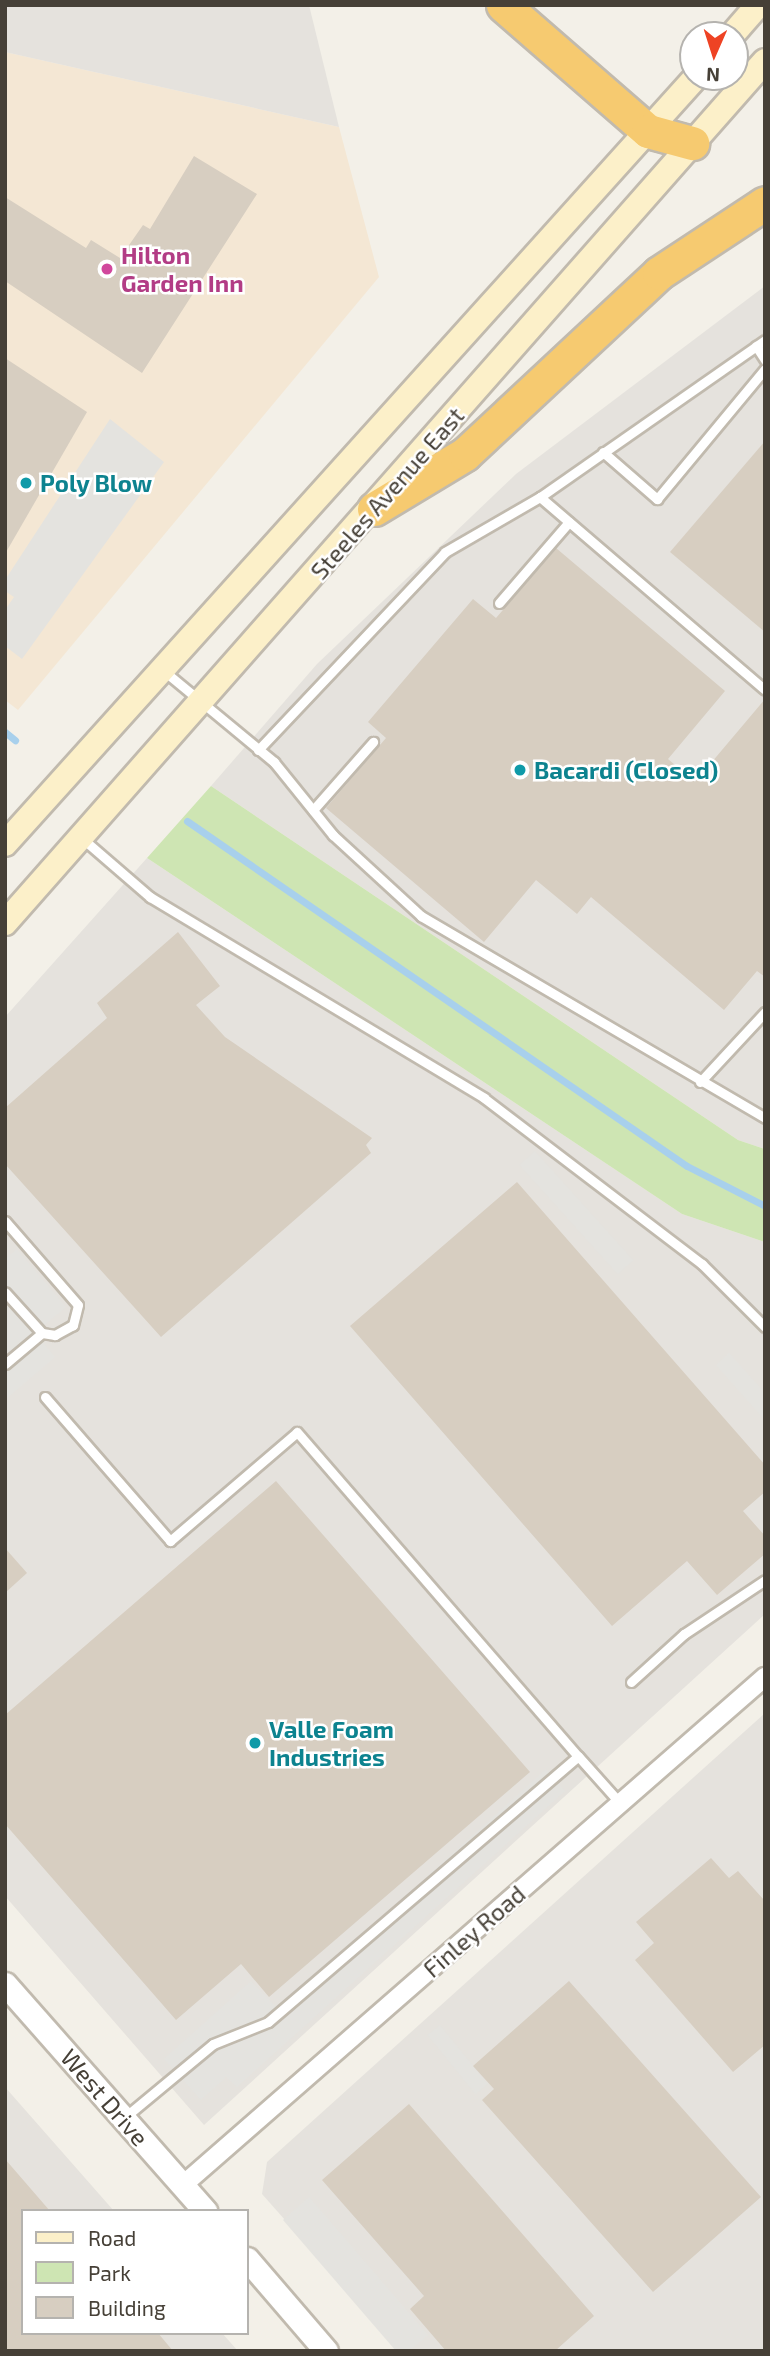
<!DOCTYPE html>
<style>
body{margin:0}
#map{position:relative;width:770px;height:2356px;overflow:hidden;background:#f3f0e8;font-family:"Exo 2",sans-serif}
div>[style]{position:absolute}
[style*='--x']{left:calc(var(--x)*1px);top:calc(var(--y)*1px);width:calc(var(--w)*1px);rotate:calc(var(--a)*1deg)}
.commercial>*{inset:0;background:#f4e7d4}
.industrial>*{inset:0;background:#e5e2dd}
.green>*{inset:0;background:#cee5b3}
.parking>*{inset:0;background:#e4e3df;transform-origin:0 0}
.stream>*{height:7px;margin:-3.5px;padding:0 3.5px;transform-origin:3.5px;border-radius:3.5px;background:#a8d0ec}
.building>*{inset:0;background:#d7cec1}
.roads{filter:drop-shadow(2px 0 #c1baae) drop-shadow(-2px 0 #c1baae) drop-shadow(0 2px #c1baae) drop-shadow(0 -2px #c1baae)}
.service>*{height:9px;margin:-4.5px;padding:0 4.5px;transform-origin:4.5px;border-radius:4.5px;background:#fff}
.minor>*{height:18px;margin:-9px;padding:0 9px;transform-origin:9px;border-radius:9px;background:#fff}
.tertiary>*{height:23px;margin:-11.5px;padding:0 11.5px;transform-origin:11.5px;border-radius:11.5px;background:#fff}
.secondary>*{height:24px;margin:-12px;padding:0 12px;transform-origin:12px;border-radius:12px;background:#fcf0c9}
.motorway>*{height:33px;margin:-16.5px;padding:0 16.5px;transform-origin:16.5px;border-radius:16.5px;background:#f6ca70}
.dots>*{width:19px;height:19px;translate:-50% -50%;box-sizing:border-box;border:4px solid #fff;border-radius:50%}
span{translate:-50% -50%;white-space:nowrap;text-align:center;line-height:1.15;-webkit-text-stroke:5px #fff;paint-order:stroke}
.hotel-label{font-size:24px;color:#b23c85;font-weight:700}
.left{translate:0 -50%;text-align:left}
.culture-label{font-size:24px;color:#0d838f;font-weight:700}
.street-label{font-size:24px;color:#464037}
.frame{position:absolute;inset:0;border:7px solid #464037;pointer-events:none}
.legend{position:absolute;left:21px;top:2209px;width:228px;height:126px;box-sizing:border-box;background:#fff;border:2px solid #b5b3af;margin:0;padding:9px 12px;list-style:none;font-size:21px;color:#464037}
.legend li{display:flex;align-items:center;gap:14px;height:35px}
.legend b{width:35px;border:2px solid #b5b3af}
.north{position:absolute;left:679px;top:21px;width:70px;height:70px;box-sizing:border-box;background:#fff;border:2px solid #b5b3af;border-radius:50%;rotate:183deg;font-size:19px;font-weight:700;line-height:28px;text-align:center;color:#464037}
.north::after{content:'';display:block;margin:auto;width:24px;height:32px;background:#ee4324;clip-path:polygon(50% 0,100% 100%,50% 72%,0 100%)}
</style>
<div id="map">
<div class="commercial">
<i style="clip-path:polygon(5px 52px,339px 127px,379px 277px,18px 710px,5px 700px)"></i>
</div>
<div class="industrial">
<i style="clip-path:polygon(5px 5px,309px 5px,339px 127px,5px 52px)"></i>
<i style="clip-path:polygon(765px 286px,765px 1149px,738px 1140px,211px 786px,317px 664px,516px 474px)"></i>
<i style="clip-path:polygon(147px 858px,682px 1214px,765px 1242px,765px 1614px,204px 2125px,5px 1896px,5px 1017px)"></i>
<i style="clip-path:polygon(765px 1713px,765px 2351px,401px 2351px,262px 2194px,267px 2162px)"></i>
<i style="clip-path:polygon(5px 2087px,114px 2211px,23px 2211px,23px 2333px,222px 2333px,238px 2351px,5px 2351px)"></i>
</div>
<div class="green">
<i style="clip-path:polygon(211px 786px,738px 1140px,765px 1149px,765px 1242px,682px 1214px,147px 858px)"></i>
</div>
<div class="parking">
<i style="clip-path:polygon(110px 419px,164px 462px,22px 659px,5px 646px,5px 610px,14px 597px,5px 591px,5px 580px)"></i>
<i style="left:535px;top:1151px;width:147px;height:21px;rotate:48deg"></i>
<i style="clip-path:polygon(17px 1249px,66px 1307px,35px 1333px,55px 1357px,5px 1400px,5px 1259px)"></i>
<i style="clip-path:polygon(729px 1353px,765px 1393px,765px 1420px,716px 1365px)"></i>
<i style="clip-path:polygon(546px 1769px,565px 1791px,237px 2087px,226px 2077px,201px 2100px,164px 2059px,251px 1981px,279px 2010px)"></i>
<i style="left:440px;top:2025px;width:76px;height:16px;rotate:51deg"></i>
<i style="clip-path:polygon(309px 2197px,428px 2335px,409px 2351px,396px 2351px,283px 2220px)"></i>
</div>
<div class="stream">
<i style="--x:5;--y:732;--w:13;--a:39"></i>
<i style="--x:187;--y:821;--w:607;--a:34.61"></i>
<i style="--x:687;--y:1166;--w:88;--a:27.1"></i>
</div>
<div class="building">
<i style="clip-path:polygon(194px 156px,257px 194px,142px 373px,5px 281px,5px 197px,86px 248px,91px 240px,120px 258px,143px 225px,150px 229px)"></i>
<i style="clip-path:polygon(5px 358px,87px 412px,5px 554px)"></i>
<i style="clip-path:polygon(765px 441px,765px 632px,670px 552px)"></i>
<i style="clip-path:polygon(556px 548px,725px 691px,668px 759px,695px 782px,765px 699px,765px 977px,757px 971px,724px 1010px,591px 897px,577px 914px,536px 880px,484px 942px,326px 808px,386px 738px,368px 722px,473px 599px,496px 618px)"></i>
<i style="clip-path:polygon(178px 932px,220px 986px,196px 1005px,225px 1037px,372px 1138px,366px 1145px,371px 1153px,161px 1337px,5px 1164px,5px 1108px,107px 1018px,97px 1003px)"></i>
<i style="clip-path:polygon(517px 1182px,765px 1465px,765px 1492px,743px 1511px,765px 1536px,765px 1554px,717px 1595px,687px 1561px,612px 1626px,350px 1326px)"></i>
<i style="clip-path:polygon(276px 1481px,530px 1772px,269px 1997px,241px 1964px,176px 2020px,5px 1824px,5px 1715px)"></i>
<i style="clip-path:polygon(5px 1548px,27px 1573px,5px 1593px)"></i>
<i style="clip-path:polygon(711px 1858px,729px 1878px,738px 1871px,765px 1901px,765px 2045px,733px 2072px,635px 1960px,654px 1943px,636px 1922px)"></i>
<i style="clip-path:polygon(569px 1981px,761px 2197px,653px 2292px,482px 2100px,494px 2089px,473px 2066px)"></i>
<i style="clip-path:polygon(409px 2104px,594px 2316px,555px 2351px,446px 2351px,410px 2309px,424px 2296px,322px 2180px)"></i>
<i style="clip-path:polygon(5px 2159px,50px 2211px,23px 2211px,23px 2333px,158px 2333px,173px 2351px,5px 2351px)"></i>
</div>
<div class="roads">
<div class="service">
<i style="--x:756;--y:346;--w:17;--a:57"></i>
<i style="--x:603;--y:452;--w:72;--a:41"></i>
<i style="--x:657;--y:499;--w:169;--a:-50.3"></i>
<i style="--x:540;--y:497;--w:296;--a:40.6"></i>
<i style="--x:499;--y:603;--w:107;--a:-49.2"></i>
<i style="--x:164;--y:671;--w:143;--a:39.6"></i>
<i style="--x:274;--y:762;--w:94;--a:51.1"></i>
<i style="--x:333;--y:835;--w:120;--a:42.6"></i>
<i style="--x:421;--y:916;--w:399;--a:30.4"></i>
<i style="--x:258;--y:750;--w:272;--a:-46.6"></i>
<i style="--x:445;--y:552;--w:110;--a:-30.1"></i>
<i style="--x:540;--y:497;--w:274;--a:-34.9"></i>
<i style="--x:313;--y:810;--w:91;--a:-48.6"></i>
<i style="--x:83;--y:839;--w:89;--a:40.9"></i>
<i style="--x:150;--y:897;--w:390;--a:31"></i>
<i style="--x:484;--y:1098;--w:274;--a:37.3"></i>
<i style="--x:702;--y:1264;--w:89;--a:45"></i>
<i style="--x:700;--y:1082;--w:96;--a:-47.1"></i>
<i style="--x:5;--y:1221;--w:111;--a:49"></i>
<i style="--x:78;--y:1305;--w:21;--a:104"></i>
<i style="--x:73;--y:1325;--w:21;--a:151"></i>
<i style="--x:55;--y:1335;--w:13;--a:-171"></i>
<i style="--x:42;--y:1333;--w:55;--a:-132.1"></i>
<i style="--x:5;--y:1364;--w:48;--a:-40"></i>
<i style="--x:45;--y:1397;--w:191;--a:49"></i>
<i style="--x:170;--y:1541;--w:167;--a:-40.6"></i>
<i style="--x:297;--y:1432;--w:429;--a:49.1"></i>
<i style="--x:631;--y:1682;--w:72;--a:-42.2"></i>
<i style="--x:684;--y:1634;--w:97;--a:-33.7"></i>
<i style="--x:125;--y:2117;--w:114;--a:-39.7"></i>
<i style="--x:213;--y:2044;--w:59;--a:-21.8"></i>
<i style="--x:268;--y:2022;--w:408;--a:-40.6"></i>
<i style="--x:578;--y:1756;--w:63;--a:48.2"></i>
</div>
<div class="minor">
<i style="--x:183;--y:2185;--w:773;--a:-41.12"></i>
</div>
<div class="tertiary">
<i style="--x:5;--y:1984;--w:303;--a:48.6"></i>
<i style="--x:247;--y:2259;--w:121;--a:49.3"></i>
</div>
<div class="secondary">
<i style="--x:732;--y:35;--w:40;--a:-49"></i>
<i style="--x:5;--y:844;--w:1032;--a:-47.98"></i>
<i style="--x:5;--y:923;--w:1149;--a:-48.6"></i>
</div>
<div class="motorway">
<i style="--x:503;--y:5;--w:192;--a:41"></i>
<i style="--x:648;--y:131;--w:46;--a:15.3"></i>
<i style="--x:374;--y:509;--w:106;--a:-31.1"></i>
<i style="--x:465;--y:454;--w:265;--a:-43"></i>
<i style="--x:659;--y:273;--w:127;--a:-33.4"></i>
</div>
</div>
<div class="dots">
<i style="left:107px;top:269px;background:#d1479c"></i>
<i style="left:26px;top:483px;background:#0f9aa8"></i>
<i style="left:520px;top:770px;background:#0f9aa8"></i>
<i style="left:255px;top:1743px;background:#0f9aa8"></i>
</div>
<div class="hotel-label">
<span class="left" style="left:121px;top:269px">Hilton<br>Garden Inn</span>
</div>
<div class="culture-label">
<span class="left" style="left:40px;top:483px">Poly Blow</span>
<span class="left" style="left:534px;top:770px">Bacardi (Closed)</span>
<span class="left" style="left:269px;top:1743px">Valle Foam<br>Industries</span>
</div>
<div class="street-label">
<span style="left:387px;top:493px;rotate:-49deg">Steeles Avenue East</span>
<span style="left:474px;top:1931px;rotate:-41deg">Finley Road</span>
<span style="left:105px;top:2097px;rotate:49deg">West Drive</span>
</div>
<div class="frame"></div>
<ul class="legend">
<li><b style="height:9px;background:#fcf0c9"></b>Road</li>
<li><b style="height:19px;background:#cee5b3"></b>Park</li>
<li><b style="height:19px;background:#d7cec1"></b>Building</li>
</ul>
<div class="north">N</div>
</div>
